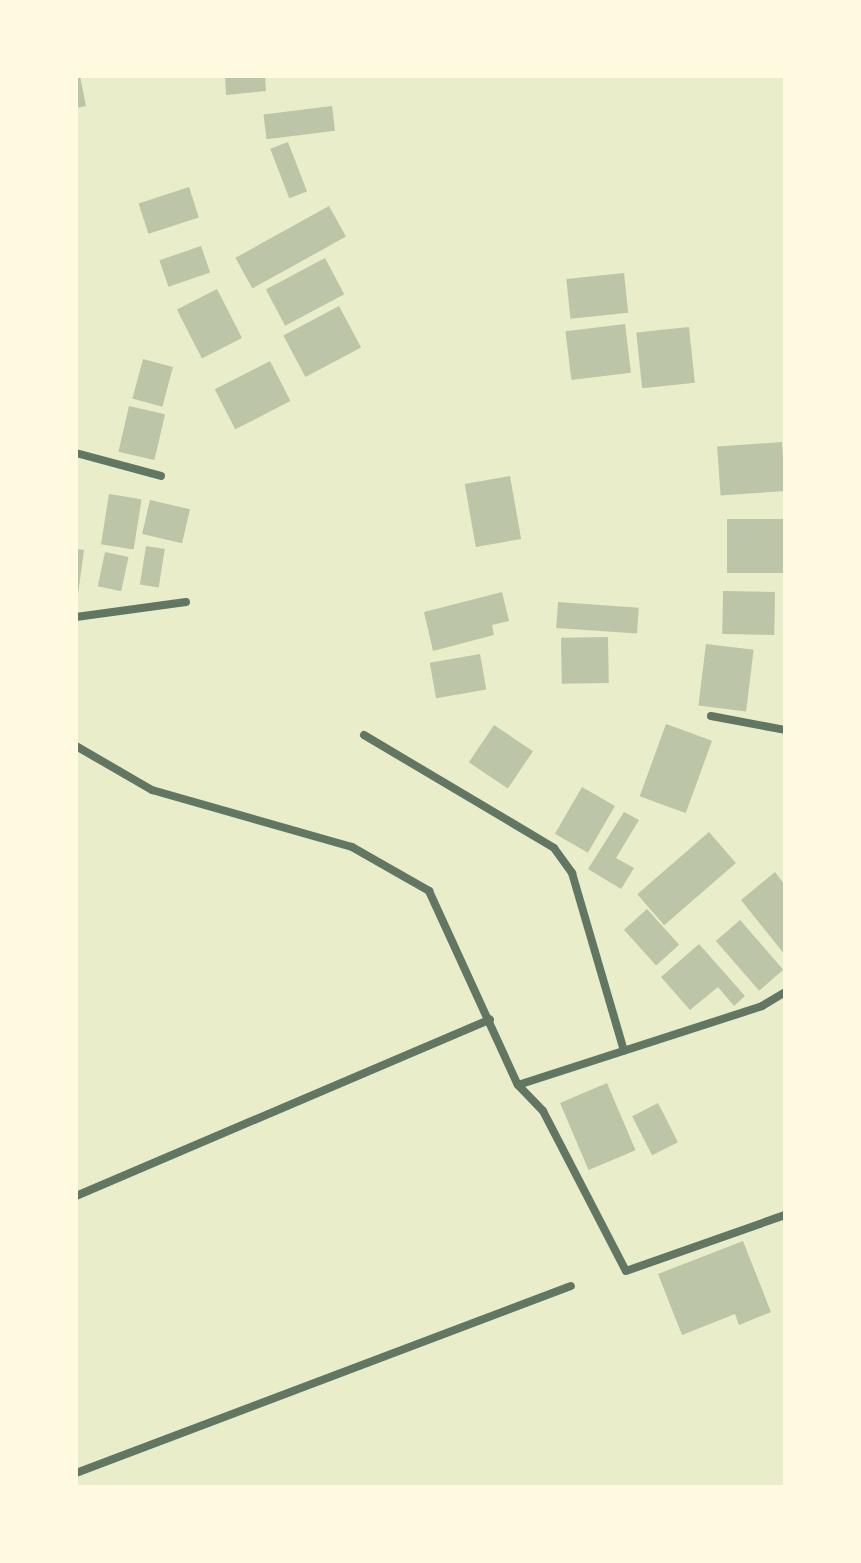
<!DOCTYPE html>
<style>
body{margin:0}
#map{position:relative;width:861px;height:1563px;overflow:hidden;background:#e9edc9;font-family:Mulish,sans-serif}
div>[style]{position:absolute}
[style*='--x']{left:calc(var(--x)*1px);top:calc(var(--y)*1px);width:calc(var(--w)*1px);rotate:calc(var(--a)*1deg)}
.building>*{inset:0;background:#bcc5a7;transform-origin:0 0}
.minor>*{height:8px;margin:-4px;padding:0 4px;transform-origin:4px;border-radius:4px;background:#617663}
span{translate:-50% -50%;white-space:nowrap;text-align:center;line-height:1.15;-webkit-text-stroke:7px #fefae0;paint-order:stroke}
.frame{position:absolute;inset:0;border:78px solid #fefae0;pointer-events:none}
</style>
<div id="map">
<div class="building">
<i style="clip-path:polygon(76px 76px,80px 76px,86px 106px,76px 108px)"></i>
<i style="clip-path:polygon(225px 76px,265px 76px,266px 91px,226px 95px)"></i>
<i style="left:332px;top:106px;width:25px;height:69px;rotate:83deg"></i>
<i style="left:288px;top:142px;width:53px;height:19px;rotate:69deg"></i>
<i style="left:189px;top:187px;width:32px;height:53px;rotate:72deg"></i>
<i style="left:329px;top:206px;width:35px;height:107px;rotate:61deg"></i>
<i style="left:201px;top:246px;width:28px;height:44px;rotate:71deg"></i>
<i style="left:325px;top:258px;width:41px;height:67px;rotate:62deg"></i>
<i style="left:624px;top:273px;width:40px;height:58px;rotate:84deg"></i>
<i style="left:217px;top:289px;width:55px;height:45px;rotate:63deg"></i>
<i style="left:339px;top:306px;width:47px;height:63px;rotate:62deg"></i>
<i style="left:625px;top:324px;width:49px;height:60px;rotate:83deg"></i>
<i style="left:689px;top:327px;width:56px;height:53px;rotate:84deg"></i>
<i style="left:143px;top:359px;width:31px;height:41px;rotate:15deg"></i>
<i style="left:270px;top:361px;width:45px;height:62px;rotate:63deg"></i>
<i style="left:129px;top:406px;width:37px;height:47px;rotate:13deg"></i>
<i style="left:782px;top:442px;width:49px;height:65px;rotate:86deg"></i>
<i style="left:510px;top:476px;width:64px;height:46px;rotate:80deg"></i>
<i style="left:109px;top:494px;width:33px;height:51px;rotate:9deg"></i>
<i style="left:150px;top:500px;width:41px;height:35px;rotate:13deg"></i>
<i style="left:785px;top:519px;width:54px;height:58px;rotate:90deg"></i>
<i style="left:146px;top:546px;width:19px;height:39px;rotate:9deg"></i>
<i style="clip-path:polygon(76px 549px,84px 550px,78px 594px,76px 594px)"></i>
<i style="left:105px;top:552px;width:24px;height:35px;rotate:12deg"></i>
<i style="left:723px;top:591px;width:52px;height:43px;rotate:1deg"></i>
<i style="clip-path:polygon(502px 592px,509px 621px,492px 625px,494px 635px,433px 651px,424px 612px)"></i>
<i style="left:558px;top:602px;width:81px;height:26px;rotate:4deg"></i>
<i style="left:608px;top:637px;width:46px;height:47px;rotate:89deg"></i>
<i style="left:706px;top:644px;width:48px;height:62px;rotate:7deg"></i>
<i style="left:480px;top:654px;width:36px;height:51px;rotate:80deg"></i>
<i style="left:666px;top:724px;width:49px;height:77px;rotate:20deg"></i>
<i style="left:494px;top:725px;width:47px;height:45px;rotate:34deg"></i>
<i style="left:582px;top:787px;width:38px;height:54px;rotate:30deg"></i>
<i style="clip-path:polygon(624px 812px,639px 820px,616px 858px,634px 868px,621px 889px,588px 869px)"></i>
<i style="left:709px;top:832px;width:41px;height:95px;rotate:49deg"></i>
<i style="clip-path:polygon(775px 872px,785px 885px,785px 955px,741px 900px)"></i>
<i style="left:647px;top:909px;width:48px;height:31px;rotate:48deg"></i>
<i style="left:740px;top:920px;width:66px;height:32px;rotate:49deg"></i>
<i style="clip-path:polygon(699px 944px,745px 996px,734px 1006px,718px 987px,690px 1010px,661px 977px)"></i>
<i style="left:607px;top:1083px;width:73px;height:51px;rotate:67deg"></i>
<i style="left:658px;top:1103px;width:44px;height:29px;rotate:63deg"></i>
<i style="clip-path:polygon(743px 1241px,771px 1312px,739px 1325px,735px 1314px,682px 1335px,658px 1274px)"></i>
</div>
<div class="minor">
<i style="--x:76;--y:453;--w:88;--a:15.1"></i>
<i style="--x:76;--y:617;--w:111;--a:-7.8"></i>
<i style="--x:711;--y:716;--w:75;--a:10.7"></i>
<i style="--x:364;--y:735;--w:221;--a:30.7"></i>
<i style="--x:554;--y:848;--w:31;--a:54"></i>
<i style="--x:572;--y:873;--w:185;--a:73.7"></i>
<i style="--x:76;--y:746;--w:88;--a:30.1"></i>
<i style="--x:152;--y:790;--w:208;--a:15.9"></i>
<i style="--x:352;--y:847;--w:89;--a:29.7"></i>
<i style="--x:429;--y:891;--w:213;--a:65.4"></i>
<i style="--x:518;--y:1085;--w:36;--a:46"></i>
<i style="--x:543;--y:1111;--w:180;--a:62.6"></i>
<i style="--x:626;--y:1271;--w:169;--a:-19.4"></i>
<i style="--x:518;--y:1085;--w:256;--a:-17.9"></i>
<i style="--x:762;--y:1006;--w:27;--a:-31"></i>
<i style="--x:76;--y:1196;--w:450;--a:-23.1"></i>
<i style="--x:76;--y:1473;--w:529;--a:-20.7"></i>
</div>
<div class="frame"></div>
</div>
